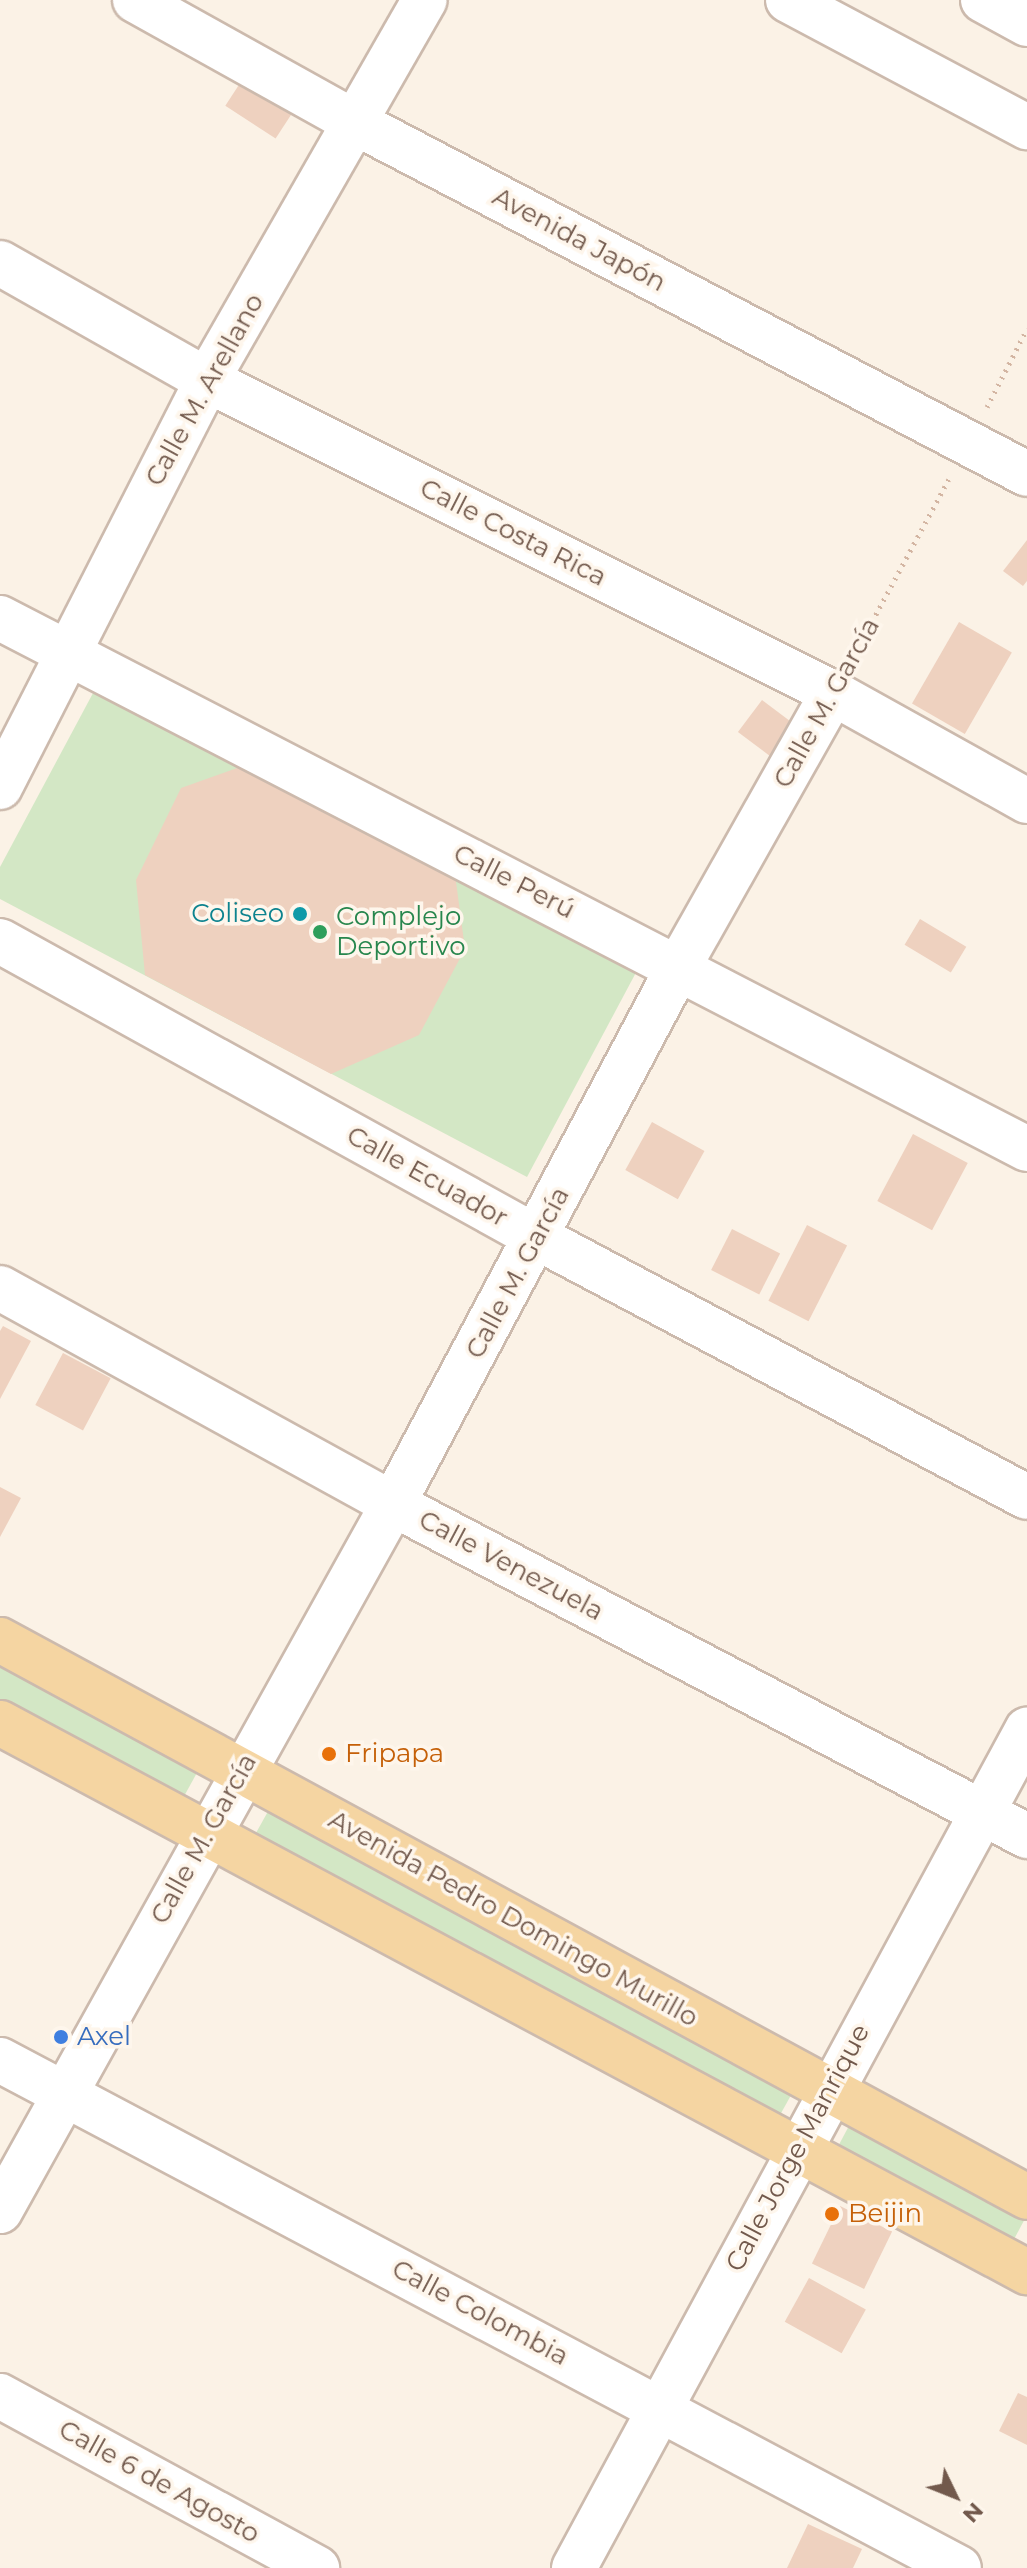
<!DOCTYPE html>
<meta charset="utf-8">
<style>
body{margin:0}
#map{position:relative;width:1027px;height:2568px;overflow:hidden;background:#fbf2e6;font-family:Montserrat,sans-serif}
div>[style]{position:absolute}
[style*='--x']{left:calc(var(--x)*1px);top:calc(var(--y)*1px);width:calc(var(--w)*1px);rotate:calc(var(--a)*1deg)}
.green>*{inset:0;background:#d3e7c5;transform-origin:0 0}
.building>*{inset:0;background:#eed1bf;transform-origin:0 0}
.path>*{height:5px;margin-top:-2.5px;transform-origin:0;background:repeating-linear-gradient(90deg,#d3b5a2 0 2px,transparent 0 8px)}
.roads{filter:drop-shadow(2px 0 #ccbaad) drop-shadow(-2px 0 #ccbaad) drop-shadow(0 2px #ccbaad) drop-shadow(0 -2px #ccbaad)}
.minor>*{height:44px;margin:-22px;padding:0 22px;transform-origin:22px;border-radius:22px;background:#fff}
.major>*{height:44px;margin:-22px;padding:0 22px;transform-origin:22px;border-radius:22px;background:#f5d5a2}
.dots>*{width:22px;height:22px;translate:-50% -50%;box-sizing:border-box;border:4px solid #fef6ec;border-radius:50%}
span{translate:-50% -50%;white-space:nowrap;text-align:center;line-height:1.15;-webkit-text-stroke:7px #fef6ec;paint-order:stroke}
.street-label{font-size:26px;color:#72594c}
.culture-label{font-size:26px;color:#0d838f}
.right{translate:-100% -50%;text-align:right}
.leisure-label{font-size:26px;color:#27864d}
.left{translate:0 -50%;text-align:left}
.food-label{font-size:26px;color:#c56008}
.shop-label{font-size:26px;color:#366cbe}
.north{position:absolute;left:915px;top:2456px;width:80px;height:80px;-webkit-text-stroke:6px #fef6ec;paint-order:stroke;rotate:133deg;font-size:22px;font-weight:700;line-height:32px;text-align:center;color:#72594c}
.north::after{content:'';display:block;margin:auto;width:28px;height:36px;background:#72594c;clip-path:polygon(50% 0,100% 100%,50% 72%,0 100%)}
</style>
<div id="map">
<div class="green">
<i style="clip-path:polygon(100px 680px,640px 965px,527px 1177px,0 899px,0 867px)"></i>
<i style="left:0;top:1662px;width:226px;height:37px;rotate:29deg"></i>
<i style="left:271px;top:1806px;width:595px;height:33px;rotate:29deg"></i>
<i style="left:851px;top:2122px;width:199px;height:33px;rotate:28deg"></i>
</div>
<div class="building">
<i style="left:246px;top:74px;width:60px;height:38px;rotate:33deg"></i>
<i style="clip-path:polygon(1027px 540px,1027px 581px,1023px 586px,1003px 571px)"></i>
<i style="left:959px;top:622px;width:61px;height:94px;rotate:30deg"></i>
<i style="left:762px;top:700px;width:45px;height:40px;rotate:37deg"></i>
<i style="clip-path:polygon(254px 762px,454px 867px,465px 949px,419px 1035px,331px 1074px,145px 975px,136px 880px,181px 788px)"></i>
<i style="left:920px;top:919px;width:54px;height:30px;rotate:31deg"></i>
<i style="left:652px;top:1122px;width:60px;height:55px;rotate:29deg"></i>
<i style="left:913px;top:1134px;width:62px;height:76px;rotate:28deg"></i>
<i style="left:807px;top:1225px;width:45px;height:85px;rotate:27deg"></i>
<i style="left:732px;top:1229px;width:54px;height:46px;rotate:27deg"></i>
<i style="clip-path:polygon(3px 1326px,31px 1341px,0 1399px,0 1331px)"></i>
<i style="left:63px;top:1353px;width:54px;height:59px;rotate:28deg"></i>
<i style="clip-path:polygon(0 1487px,21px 1498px,0 1537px)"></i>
<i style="left:840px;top:2206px;width:58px;height:64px;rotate:26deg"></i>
<i style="left:809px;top:2278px;width:65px;height:50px;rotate:29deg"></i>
<i style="clip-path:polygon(1018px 2393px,1027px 2397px,1027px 2445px,999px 2431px)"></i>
<i style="clip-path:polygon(808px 2524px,862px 2549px,853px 2568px,787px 2568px)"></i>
</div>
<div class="path">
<i style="--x:987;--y:407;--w:88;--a:-62.9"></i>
<i style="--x:853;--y:657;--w:202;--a:-61.7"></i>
</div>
<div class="roads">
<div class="minor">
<i style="--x:135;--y:0;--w:253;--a:29.1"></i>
<i style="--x:356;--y:123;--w:757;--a:27.61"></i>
<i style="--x:788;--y:0;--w:271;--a:28"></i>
<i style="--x:983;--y:0;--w:50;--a:28.6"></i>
<i style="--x:0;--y:263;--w:238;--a:29.5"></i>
<i style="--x:207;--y:380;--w:700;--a:26.57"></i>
<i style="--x:833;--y:693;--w:222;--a:29.1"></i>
<i style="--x:0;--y:618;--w:1156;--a:27.34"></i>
<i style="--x:0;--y:787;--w:457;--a:-63"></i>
<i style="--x:207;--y:380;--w:438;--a:-60.2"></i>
<i style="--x:0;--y:941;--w:615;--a:28.9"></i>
<i style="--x:538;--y:1238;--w:553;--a:27.91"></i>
<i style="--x:0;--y:1288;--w:448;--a:28.8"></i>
<i style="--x:393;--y:1504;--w:716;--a:27.64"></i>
<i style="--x:0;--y:2060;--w:1085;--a:27.91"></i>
<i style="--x:0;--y:2211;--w:809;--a:-60.93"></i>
<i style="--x:393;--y:1504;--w:609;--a:-62"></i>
<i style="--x:679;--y:966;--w:313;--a:-60.6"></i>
<i style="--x:0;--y:2396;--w:361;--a:28.5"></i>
<i style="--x:574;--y:2568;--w:953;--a:-61.61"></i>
</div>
<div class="major">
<i style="--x:0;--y:1640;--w:1168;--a:28.47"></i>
<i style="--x:0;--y:1723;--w:1165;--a:28.13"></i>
</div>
</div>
<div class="dots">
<i style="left:300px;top:914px;background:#0f9aa8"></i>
<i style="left:320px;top:932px;background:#2e9e5b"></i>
<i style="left:329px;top:1754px;background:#e8710a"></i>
<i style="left:61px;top:2037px;background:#3f7fe0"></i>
<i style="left:832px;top:2214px;background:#e8710a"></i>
</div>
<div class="street-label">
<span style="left:579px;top:240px;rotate:28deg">Avenida Japón</span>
<span style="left:205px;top:390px;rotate:-61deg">Calle M. Arellano</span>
<span style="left:513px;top:533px;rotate:27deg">Calle Costa Rica</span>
<span style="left:827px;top:703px;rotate:-61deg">Calle M. García</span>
<span style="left:514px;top:882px;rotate:27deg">Calle Perú</span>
<span style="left:427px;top:1177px;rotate:29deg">Calle Ecuador</span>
<span style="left:518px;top:1273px;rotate:-62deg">Calle M. García</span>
<span style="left:511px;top:1566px;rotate:28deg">Calle Venezuela</span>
<span style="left:204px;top:1839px;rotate:-61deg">Calle M. García</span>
<span style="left:513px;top:1919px;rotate:29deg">Avenida Pedro Domingo Murillo</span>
<span style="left:798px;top:2148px;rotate:-62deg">Calle Jorge Manrique</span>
<span style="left:480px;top:2313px;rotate:28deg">Calle Colombia</span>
<span style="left:159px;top:2482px;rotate:29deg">Calle 6 de Agosto</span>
</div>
<div class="culture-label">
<span class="right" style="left:284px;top:914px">Coliseo</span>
</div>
<div class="leisure-label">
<span class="left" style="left:336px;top:932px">Complejo<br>Deportivo</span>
</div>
<div class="food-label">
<span class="left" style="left:345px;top:1754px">Fripapa</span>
<span class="left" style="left:848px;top:2214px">Beijin</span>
</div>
<div class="shop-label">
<span class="left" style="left:77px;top:2037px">Axel</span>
</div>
<div class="north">N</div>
</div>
